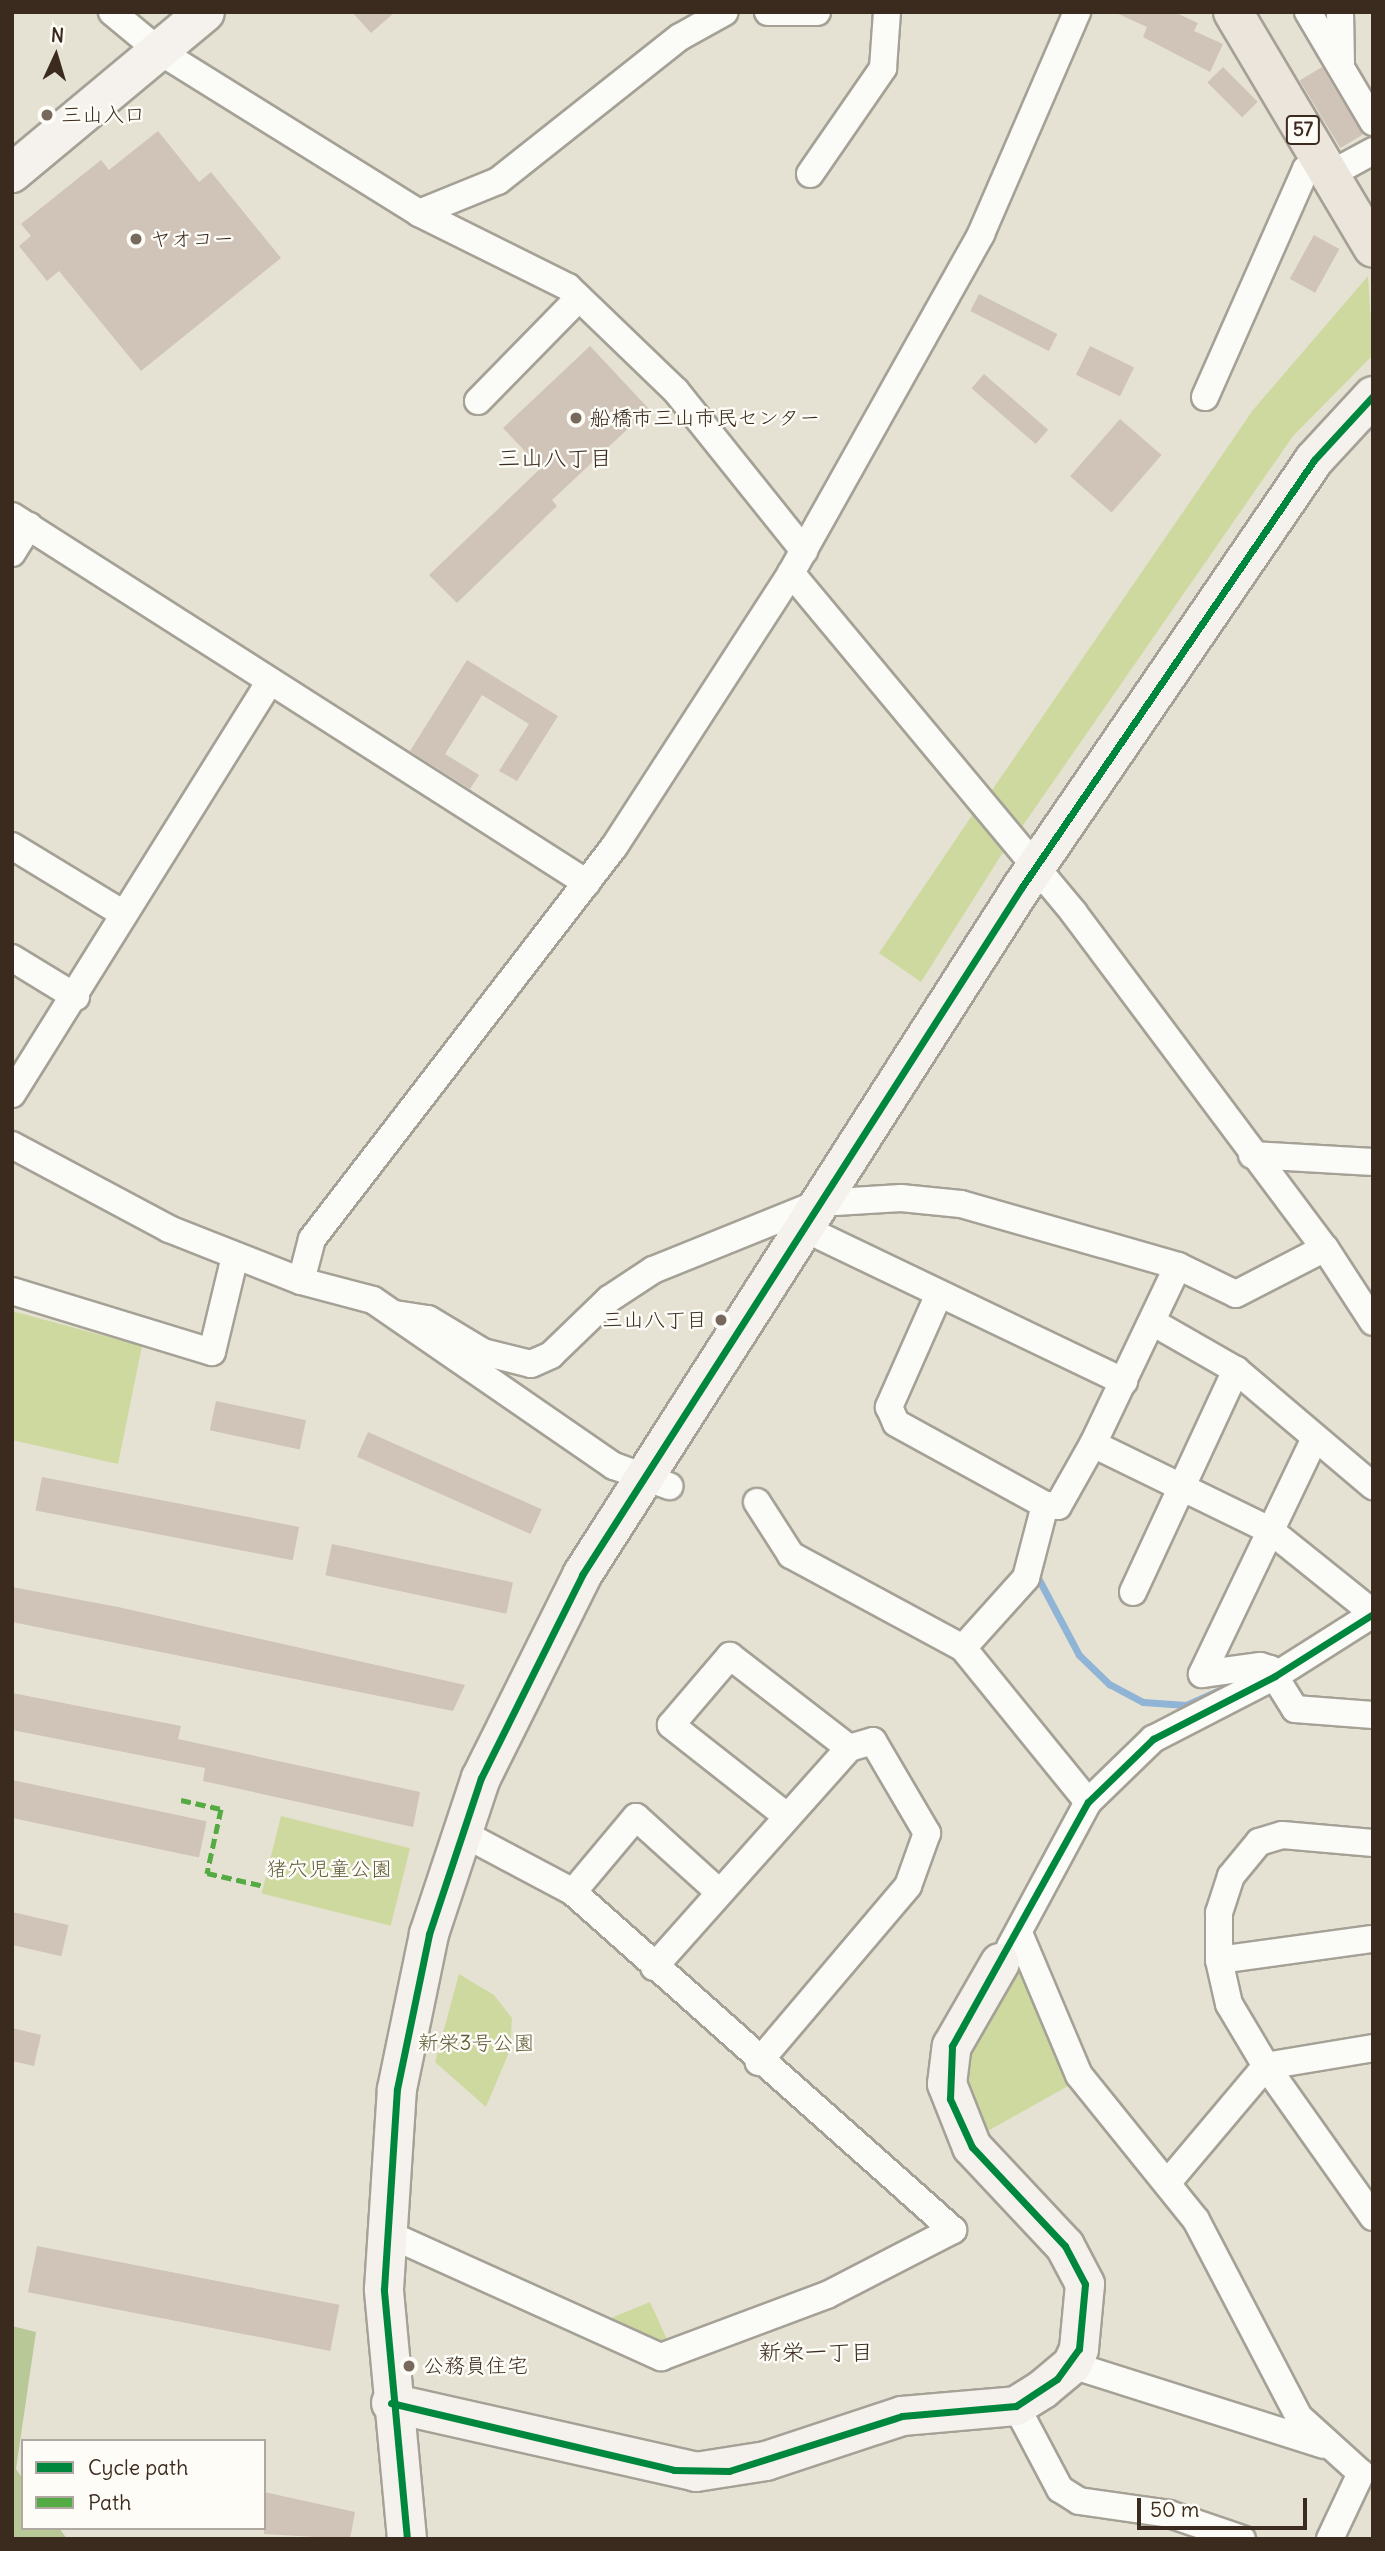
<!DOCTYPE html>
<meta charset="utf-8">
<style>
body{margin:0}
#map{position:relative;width:1385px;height:2551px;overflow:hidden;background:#e6e2d3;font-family:Delius,"Klee One",sans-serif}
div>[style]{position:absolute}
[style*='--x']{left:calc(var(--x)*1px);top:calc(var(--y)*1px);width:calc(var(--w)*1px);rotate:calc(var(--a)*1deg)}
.green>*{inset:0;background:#ced99f;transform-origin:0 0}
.forest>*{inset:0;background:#b8c897}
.stream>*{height:7px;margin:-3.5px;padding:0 3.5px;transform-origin:3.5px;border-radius:3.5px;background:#8fb4d6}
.building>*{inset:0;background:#d0c3b8;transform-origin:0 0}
.roads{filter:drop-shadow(2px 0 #a5a196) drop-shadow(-2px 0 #a5a196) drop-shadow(0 2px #a5a196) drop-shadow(0 -2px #a5a196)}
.street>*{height:26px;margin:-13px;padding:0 13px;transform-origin:13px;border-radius:13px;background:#fbfbf8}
.secondary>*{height:38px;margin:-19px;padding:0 19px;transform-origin:19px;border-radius:19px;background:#f5f2ed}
.primary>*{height:38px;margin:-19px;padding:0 19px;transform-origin:19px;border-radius:19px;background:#ece5dc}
.quiet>*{height:5px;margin-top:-2.5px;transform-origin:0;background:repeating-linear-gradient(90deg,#55ab43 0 10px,transparent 0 15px)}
.cycleway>*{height:7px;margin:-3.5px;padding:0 3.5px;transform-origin:3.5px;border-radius:3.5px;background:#00873e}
.dots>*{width:19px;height:19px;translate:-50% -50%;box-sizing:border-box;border:4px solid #fdfcf7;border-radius:50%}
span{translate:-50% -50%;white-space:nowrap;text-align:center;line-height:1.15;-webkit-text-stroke:5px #fdfcf7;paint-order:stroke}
.shield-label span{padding:2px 5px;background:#fdfcf7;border:2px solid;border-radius:5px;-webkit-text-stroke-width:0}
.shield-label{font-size:19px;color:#3b2a1e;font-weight:700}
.poi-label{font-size:21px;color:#3b2a1e}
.left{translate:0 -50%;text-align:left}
.right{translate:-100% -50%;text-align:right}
.park-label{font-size:21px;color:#615c38}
.neighbourhood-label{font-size:23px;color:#3b2a1e}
.frame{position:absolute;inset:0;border:14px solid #3b2a1e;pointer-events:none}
.legend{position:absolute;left:21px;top:2439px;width:245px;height:91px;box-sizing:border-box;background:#fdfcf7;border:2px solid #afa8a0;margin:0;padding:9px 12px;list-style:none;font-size:21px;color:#3b2a1e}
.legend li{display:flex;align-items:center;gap:14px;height:35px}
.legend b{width:35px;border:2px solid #afa8a0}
.north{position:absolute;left:21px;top:21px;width:70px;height:70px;-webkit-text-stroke:5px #fdfcf7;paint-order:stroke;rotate:4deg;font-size:19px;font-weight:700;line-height:28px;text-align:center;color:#3b2a1e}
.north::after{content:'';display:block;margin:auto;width:24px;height:32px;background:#3b2a1e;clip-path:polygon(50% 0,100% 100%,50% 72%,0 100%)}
.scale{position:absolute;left:1137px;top:2498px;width:170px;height:32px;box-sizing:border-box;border:4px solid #3b2a1e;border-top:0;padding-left:9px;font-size:21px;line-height:24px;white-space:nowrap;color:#3b2a1e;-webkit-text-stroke:5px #fdfcf7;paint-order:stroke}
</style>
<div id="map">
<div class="green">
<i style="clip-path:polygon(1368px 276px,1373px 355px,1293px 436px,1017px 834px,988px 796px,1253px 410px)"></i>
<i style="clip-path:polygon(975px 811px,1007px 846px,921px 982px,879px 953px)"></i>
<i style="clip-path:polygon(12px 1311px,142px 1346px,118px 1464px,12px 1440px)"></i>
<i style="left:281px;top:1816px;width:133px;height:80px;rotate:14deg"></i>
<i style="clip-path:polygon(1022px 1970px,1068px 2086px,979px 2136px,965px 2110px,961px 2053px,1004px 1974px)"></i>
<i style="clip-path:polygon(459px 1974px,494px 1995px,512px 2018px,510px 2050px,486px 2107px,435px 2062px)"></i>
<i style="clip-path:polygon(650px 2302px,670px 2346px,606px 2320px)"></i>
</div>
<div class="forest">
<i style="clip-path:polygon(12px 2326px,36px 2332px,16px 2469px,23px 2479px,23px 2528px,59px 2528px,67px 2539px,12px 2539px)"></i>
</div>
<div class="stream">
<i style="--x:1037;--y:1576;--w:89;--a:62"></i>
<i style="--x:1079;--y:1655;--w:42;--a:44"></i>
<i style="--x:1109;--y:1684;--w:38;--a:28"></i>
<i style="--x:1143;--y:1702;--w:43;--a:4"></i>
<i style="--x:1186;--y:1705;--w:37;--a:-24"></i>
</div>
<div class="building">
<i style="clip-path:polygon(352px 12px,395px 12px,371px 33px)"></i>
<i style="clip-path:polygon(1114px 12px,1174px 12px,1198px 23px,1194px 31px,1223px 44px,1210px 72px,1143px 37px,1147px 27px)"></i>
<i style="left:1223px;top:67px;width:49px;height:22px;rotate:45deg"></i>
<i style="left:1322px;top:67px;width:79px;height:26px;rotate:59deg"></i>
<i style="clip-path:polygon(158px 131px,199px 182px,211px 172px,281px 258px,141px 371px,59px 271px,47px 281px,19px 246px,31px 236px,21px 224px,101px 160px,109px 170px)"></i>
<i style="left:1314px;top:235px;width:29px;height:50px;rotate:29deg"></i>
<i style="left:979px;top:294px;width:88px;height:19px;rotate:27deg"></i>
<i style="clip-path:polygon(590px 346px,649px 409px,552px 500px,557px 506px,457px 603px,429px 575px,541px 468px,503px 428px)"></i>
<i style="left:1090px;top:346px;width:49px;height:32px;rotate:26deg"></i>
<i style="left:984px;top:374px;width:85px;height:19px;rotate:41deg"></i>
<i style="left:1120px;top:419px;width:55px;height:76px;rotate:41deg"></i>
<i style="clip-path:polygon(467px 660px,558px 716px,517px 781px,499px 771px,529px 724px,482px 695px,445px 754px,479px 775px,470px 789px,410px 751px)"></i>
<i style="left:216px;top:1401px;width:92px;height:30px;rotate:12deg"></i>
<i style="left:368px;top:1432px;width:190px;height:27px;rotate:24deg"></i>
<i style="left:42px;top:1477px;width:262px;height:34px;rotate:11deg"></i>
<i style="left:332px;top:1544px;width:185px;height:32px;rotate:12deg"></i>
<i style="clip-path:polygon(12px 1587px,118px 1607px,465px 1685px,453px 1711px,12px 1622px)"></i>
<i style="clip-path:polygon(12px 1693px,181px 1726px,178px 1739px,420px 1792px,413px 1827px,203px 1781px,205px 1768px,12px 1730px)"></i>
<i style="left:12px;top:1780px;width:199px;height:37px;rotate:12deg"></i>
<i style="left:12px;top:1912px;width:58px;height:32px;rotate:13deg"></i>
<i style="clip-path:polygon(12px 2028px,41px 2035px,34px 2066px,12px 2061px)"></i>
<i style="left:37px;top:2246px;width:308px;height:47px;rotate:11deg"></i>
<i style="clip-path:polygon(264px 2492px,355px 2512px,350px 2539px,264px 2534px)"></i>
</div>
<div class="roads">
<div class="street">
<i style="--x:112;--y:12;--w:61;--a:39.7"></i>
<i style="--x:159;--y:51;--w:306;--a:31.9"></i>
<i style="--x:419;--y:213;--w:166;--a:26.4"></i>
<i style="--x:568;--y:287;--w:150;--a:43.9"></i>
<i style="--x:676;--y:391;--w:205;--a:51.3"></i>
<i style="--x:768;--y:12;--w:49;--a:0"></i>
<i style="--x:1308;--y:12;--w:128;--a:59.4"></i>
<i style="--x:1340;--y:12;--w:54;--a:88.9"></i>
<i style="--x:810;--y:174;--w:129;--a:-55.4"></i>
<i style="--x:883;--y:68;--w:56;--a:-85.9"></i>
<i style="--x:1329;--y:175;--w:50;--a:-28.6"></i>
<i style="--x:419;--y:213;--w:85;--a:-22.1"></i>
<i style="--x:498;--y:181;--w:232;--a:-38.4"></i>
<i style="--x:680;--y:37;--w:51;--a:-29.1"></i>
<i style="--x:1205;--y:397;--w:249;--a:-66.1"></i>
<i style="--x:1306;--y:169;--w:17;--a:-40"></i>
<i style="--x:478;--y:401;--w:144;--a:-45.6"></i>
<i style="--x:12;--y:516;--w:682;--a:32.55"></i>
<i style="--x:12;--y:553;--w:32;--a:-58"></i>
<i style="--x:791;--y:573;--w:442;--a:50.2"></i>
<i style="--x:1074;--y:913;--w:419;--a:53.2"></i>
<i style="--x:1325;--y:1248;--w:88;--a:57"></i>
<i style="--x:12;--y:846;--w:131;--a:31.3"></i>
<i style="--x:12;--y:958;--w:75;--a:31.4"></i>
<i style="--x:12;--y:1094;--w:486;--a:-58"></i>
<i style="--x:12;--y:1145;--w:178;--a:28.1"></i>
<i style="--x:169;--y:1229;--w:142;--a:21.5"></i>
<i style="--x:301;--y:1281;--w:74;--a:14.8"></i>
<i style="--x:373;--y:1300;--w:293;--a:34.6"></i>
<i style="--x:614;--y:1466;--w:59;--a:20"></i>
<i style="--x:1252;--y:1155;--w:121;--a:3.3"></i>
<i style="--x:822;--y:1237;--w:335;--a:25.6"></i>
<i style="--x:301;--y:1281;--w:43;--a:-75.3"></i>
<i style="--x:312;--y:1239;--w:495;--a:-52.4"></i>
<i style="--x:614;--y:847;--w:326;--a:-57.1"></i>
<i style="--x:791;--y:573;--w:389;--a:-60.7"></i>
<i style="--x:981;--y:234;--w:242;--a:-66.6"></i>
<i style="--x:12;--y:1291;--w:209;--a:17"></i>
<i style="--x:212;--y:1352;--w:99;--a:-76.5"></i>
<i style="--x:939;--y:1294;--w:124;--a:113.9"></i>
<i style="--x:889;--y:1407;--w:17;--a:66"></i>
<i style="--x:896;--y:1423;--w:170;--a:28.8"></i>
<i style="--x:1045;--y:1505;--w:75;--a:104.6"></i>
<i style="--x:1026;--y:1578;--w:94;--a:132"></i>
<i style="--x:395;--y:1314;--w:33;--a:9"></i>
<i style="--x:428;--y:1319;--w:64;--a:31"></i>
<i style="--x:483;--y:1352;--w:49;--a:14"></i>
<i style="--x:531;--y:1364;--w:22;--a:-24"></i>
<i style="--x:551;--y:1355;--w:81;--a:-44"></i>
<i style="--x:609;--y:1299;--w:53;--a:-33.4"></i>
<i style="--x:653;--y:1270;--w:179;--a:-22"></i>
<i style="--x:819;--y:1203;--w:82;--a:-3.5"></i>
<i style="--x:901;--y:1198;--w:60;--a:5.7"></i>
<i style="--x:961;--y:1204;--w:226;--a:15.9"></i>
<i style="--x:1178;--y:1266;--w:64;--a:25.8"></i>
<i style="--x:1236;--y:1294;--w:100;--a:-27.3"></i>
<i style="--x:1154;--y:1323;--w:95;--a:29.8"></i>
<i style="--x:1236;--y:1370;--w:180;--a:40.3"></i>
<i style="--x:1315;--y:1438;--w:262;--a:115.6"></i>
<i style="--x:1202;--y:1674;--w:59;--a:-7.9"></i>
<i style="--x:1260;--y:1666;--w:10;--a:17"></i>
<i style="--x:1270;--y:1669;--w:47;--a:58"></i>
<i style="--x:1295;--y:1709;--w:78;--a:4.4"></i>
<i style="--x:1093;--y:1444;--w:198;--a:26"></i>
<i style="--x:1271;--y:1531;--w:131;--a:38.8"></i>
<i style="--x:757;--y:1502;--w:63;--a:57.3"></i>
<i style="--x:791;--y:1555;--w:196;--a:28.4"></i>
<i style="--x:963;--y:1648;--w:198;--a:50.9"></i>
<i style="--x:1045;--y:1505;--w:13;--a:4"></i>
<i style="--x:1058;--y:1506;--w:71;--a:-60.6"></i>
<i style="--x:1093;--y:1444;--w:197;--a:-64.5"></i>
<i style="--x:1133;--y:1592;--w:245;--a:-65.1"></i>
<i style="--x:784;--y:1814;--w:144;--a:-141.8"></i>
<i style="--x:671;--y:1725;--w:91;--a:-49.5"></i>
<i style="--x:730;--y:1656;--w:150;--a:37.7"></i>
<i style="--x:1373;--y:1843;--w:91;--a:-175"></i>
<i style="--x:1282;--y:1835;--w:24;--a:163"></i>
<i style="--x:1259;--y:1842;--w:44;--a:129.5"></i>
<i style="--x:1231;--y:1876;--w:39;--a:108"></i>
<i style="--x:1219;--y:1913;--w:47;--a:90"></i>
<i style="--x:1219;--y:1960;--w:45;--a:77.2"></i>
<i style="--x:1229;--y:2004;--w:72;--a:59.2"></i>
<i style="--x:1266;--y:2066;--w:185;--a:54.7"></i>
<i style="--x:573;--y:1892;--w:98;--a:-50"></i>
<i style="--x:636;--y:1817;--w:112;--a:42.1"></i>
<i style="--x:1019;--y:1933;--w:154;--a:67.1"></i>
<i style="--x:1079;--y:2075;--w:186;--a:51.1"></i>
<i style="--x:1196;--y:2220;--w:222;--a:62.4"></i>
<i style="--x:1299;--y:2417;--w:84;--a:42.1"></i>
<i style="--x:1361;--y:2473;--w:73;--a:115.2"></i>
<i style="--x:1010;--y:1947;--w:165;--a:-61.7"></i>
<i style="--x:1088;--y:1802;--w:91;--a:-44.1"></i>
<i style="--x:1153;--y:1739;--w:137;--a:-27.3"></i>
<i style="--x:1275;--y:1676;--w:116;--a:-32.3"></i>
<i style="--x:1219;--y:1960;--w:155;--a:-7.8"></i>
<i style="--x:654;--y:1967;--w:293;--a:-48.3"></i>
<i style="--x:849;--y:1748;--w:25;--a:-16"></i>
<i style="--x:873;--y:1741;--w:107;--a:59.6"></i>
<i style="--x:927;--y:1833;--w:56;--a:109.7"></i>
<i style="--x:908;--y:1886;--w:231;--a:130.3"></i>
<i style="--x:1169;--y:2181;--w:150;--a:-49.9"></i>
<i style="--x:1266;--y:2066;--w:109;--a:-9.5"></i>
<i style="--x:386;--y:2233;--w:302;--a:24.3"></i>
<i style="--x:661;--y:2357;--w:177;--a:-20.5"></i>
<i style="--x:827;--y:2295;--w:142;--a:-27.3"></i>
<i style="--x:953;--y:2230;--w:509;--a:-138.35"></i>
<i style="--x:573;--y:1892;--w:128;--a:-152"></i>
<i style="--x:1072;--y:2365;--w:264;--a:17.6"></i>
<i style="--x:1016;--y:2406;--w:94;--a:62.1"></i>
<i style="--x:1060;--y:2489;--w:22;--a:32"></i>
<i style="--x:1079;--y:2501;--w:91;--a:8.2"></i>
<i style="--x:1169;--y:2514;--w:77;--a:18.9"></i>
</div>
<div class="secondary">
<i style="--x:12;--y:173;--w:251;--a:-39.8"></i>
<i style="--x:391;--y:2403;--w:313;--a:12.7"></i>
<i style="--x:696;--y:2472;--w:71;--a:-8.9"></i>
<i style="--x:766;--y:2461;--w:143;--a:-18.3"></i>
<i style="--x:902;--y:2416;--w:114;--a:-5"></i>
<i style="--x:1016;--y:2406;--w:32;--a:-32"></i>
<i style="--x:1043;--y:2389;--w:38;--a:-40"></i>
<i style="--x:1072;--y:2365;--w:17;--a:-66"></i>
<i style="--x:1079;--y:2349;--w:65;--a:-84.7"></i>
<i style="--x:1085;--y:2284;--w:43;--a:-117.8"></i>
<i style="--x:1065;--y:2246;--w:136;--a:-133.2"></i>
<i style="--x:972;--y:2147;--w:68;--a:-111.6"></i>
<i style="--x:947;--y:2084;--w:38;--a:-83"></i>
<i style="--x:952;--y:2046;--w:96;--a:-60"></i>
<i style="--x:407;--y:2539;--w:251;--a:-95.3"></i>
<i style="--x:384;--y:2289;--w:200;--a:-86.3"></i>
<i style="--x:397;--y:2089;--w:158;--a:-78.3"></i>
<i style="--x:429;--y:1934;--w:164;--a:-71.6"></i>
<i style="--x:481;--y:1778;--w:227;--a:-63.5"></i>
<i style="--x:582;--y:1575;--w:817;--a:-57.4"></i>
<i style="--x:1022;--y:887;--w:517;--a:-55.63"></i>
<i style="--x:1314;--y:460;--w:87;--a:-47.3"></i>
</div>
<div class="primary">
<i style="--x:1233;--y:12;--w:274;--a:59.3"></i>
</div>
</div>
<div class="quiet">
<i style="--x:181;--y:1800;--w:41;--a:12.7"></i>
<i style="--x:221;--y:1809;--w:66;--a:102.3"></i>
<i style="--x:207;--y:1873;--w:58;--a:12.8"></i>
</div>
<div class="cycleway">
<i style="--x:391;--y:2403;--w:291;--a:13.3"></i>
<i style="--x:674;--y:2470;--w:55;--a:1"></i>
<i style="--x:729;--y:2471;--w:182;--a:-17.6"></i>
<i style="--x:902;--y:2416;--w:114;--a:-5"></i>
<i style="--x:1016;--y:2406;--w:49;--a:-33.4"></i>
<i style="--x:1057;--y:2379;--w:37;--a:-54"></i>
<i style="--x:1079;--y:2349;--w:65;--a:-84.7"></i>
<i style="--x:1085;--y:2284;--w:43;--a:-117.8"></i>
<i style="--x:1065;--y:2246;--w:136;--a:-133.2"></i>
<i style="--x:972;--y:2147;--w:53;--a:-114.6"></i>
<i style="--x:950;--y:2099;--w:53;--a:-87.8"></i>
<i style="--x:952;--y:2046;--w:279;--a:-60.9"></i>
<i style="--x:1088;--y:1802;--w:91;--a:-44.1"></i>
<i style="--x:1153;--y:1739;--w:137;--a:-27.3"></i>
<i style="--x:1275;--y:1676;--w:116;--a:-32.3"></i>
<i style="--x:407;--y:2539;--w:251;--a:-95.3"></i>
<i style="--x:384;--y:2289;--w:200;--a:-86.3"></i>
<i style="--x:397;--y:2089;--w:158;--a:-78.3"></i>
<i style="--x:429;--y:1934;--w:164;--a:-71.6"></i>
<i style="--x:481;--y:1778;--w:227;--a:-63.5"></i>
<i style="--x:582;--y:1575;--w:817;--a:-57.4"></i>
<i style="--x:1022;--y:887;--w:517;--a:-55.63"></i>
<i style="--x:1314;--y:460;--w:87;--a:-47.3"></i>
</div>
<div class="dots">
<i style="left:47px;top:115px;background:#776a5d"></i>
<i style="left:136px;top:239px;background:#776a5d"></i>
<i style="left:576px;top:418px;background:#776a5d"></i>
<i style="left:721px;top:1320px;background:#776a5d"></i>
<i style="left:409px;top:2366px;background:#776a5d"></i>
</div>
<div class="shield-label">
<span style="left:1303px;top:130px">57</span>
</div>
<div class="poi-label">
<span class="left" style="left:61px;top:115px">三山入口</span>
<span class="left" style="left:150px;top:239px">ヤオコー</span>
<span class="left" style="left:590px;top:418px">船橋市三山市民センター</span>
<span class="right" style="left:707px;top:1320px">三山八丁目</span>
<span class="left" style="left:423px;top:2366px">公務員住宅</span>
</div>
<div class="park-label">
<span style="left:329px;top:1869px">猪穴児童公園</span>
<span style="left:476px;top:2043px">新栄3号公園</span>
</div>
<div class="neighbourhood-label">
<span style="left:555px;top:458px">三山八丁目</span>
<span style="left:816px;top:2352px">新栄一丁目</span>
</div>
<div class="frame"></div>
<ul class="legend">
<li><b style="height:9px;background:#00873e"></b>Cycle path</li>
<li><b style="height:9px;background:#55ab43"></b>Path</li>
</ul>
<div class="north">N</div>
<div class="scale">50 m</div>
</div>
